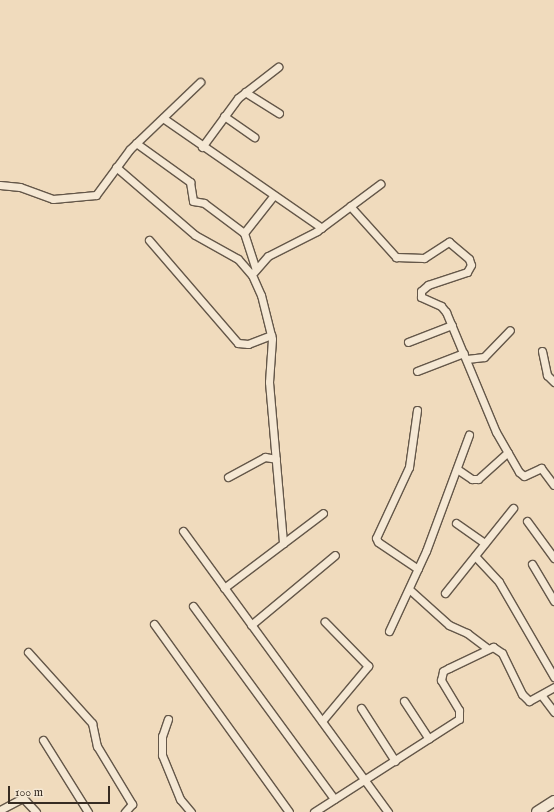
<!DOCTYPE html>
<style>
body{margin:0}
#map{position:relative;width:554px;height:812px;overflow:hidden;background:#f0dbbd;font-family:"IM FELL English",serif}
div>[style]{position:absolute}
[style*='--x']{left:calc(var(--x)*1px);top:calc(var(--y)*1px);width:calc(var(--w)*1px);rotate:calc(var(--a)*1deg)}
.roads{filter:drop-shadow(1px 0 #645749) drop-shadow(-1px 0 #645749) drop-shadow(0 1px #645749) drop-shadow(0 -1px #645749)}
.minor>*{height:7px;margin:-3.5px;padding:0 3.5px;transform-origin:3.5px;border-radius:3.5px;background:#f5e8d4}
.secondary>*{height:10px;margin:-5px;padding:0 5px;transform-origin:5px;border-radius:5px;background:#f5e8d4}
span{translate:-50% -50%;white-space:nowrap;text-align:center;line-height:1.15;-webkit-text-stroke:3px #f5e8d4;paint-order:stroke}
.scale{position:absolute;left:8px;top:786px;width:102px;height:18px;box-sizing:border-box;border:2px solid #362b22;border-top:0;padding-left:5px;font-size:12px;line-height:14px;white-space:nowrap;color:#362b22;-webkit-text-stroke:3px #f5e8d4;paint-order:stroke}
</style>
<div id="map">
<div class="roads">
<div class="minor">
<i style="--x:245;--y:92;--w:40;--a:32"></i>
<i style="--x:224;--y:116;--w:37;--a:35"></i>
<i style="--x:163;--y:118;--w:193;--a:34.7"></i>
<i style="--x:136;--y:143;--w:67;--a:35.8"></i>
<i style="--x:190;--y:182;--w:19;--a:81"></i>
<i style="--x:193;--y:201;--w:11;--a:10"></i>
<i style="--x:204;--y:203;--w:50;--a:36.9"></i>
<i style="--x:244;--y:233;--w:38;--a:72"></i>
<i style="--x:202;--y:147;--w:61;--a:-53.7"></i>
<i style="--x:238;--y:98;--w:51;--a:-37.8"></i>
<i style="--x:116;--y:167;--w:104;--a:40.7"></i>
<i style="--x:195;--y:235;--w:49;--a:29.2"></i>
<i style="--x:238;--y:259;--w:21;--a:49"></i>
<i style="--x:252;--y:275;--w:22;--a:66"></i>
<i style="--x:261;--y:295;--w:45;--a:76"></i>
<i style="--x:272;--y:339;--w:43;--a:94"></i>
<i style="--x:269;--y:382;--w:162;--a:85"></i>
<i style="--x:0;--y:185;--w:20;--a:6"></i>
<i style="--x:20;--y:187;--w:35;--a:20"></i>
<i style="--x:53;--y:199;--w:43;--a:-5.3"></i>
<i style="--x:96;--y:195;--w:57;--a:-53.5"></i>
<i style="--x:130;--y:149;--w:97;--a:-43.7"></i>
<i style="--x:350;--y:206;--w:69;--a:48"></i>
<i style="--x:396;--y:257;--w:28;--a:2"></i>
<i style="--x:424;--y:258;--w:30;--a:-33"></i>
<i style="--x:449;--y:242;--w:26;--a:40"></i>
<i style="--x:469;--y:259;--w:6;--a:72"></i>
<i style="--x:471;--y:265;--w:8;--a:120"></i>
<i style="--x:467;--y:272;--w:41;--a:161.6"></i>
<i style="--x:428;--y:285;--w:9;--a:139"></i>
<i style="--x:421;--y:291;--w:6;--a:90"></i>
<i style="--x:421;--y:297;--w:22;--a:24"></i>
<i style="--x:441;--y:306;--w:8;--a:50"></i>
<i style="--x:446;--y:312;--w:130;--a:67.4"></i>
<i style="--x:496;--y:432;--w:46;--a:60.1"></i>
<i style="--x:519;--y:472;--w:6;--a:39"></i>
<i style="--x:524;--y:476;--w:19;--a:-25"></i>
<i style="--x:541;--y:468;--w:21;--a:53"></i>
<i style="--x:244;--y:233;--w:48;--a:-51.7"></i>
<i style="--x:149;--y:240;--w:136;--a:49.2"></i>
<i style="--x:238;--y:343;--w:10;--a:6"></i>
<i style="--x:248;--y:344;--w:25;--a:-21"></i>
<i style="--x:254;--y:272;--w:21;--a:-49"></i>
<i style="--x:268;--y:256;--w:55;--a:-27"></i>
<i style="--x:317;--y:231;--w:79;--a:-36.7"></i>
<i style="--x:408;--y:342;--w:47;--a:-21.1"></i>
<i style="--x:542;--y:351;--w:25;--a:78"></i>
<i style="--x:547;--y:375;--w:10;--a:45"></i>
<i style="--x:467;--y:359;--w:17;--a:-7"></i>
<i style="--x:484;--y:357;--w:37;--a:-46"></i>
<i style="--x:417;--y:371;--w:50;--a:-21"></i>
<i style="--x:417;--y:410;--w:58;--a:98"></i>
<i style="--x:409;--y:467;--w:78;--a:114.9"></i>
<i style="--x:376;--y:538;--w:4;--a:63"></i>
<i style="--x:378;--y:542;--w:48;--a:34"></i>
<i style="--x:457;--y:469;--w:18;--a:34"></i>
<i style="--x:472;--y:479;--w:6;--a:0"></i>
<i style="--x:478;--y:479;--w:40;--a:-42"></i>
<i style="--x:228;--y:477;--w:42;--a:-28.4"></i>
<i style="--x:265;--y:457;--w:11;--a:10"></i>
<i style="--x:527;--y:521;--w:46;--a:53.9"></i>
<i style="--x:456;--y:523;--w:35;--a:35"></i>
<i style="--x:183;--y:531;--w:348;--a:53.9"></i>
<i style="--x:475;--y:556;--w:35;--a:47"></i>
<i style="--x:499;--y:582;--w:110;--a:59.9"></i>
<i style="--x:532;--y:564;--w:43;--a:59.3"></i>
<i style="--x:224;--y:588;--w:124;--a:-37.1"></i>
<i style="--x:409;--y:589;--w:54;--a:42"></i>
<i style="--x:449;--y:625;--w:20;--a:24"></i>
<i style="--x:467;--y:633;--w:25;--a:37"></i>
<i style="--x:445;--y:593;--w:109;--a:-51.3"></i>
<i style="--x:193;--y:606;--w:239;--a:53.8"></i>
<i style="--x:154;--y:624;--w:231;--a:54.3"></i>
<i style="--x:251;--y:625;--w:109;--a:-39.8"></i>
<i style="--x:389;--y:631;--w:88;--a:-65.2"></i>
<i style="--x:426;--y:551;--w:124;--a:-69.7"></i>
<i style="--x:28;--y:652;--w:96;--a:48"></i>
<i style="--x:92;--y:723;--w:24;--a:78"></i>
<i style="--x:97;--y:746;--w:68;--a:58.9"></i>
<i style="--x:132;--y:804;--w:11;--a:131"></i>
<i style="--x:542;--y:696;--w:20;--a:53"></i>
<i style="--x:404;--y:701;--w:45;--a:56.7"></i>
<i style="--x:361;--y:708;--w:63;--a:57.3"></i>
<i style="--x:168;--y:719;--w:18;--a:109"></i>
<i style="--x:162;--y:736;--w:19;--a:90"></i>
<i style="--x:162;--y:755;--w:48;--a:67.8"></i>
<i style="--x:180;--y:799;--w:17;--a:50"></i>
<i style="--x:322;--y:721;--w:72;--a:-50.1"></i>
<i style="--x:368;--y:666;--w:62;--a:-134.3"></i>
<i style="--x:43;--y:740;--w:85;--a:58"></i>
<i style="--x:0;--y:810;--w:26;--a:-28"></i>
<i style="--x:23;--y:798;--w:19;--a:47"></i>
<i style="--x:314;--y:812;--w:172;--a:-32.7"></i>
<i style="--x:459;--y:719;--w:9;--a:-90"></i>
<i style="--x:459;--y:710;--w:35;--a:-121"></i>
<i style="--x:441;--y:680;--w:9;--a:-77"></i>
<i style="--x:443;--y:671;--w:7;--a:-27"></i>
<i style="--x:449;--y:668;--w:49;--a:-25.5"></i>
<i style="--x:493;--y:647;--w:11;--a:34"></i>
<i style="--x:502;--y:653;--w:46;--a:64"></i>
<i style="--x:522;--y:694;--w:10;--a:45"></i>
<i style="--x:529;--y:701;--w:29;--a:-29"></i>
</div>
<div class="secondary">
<i style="--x:537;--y:812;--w:20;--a:-33"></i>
</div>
</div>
<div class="scale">100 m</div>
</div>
